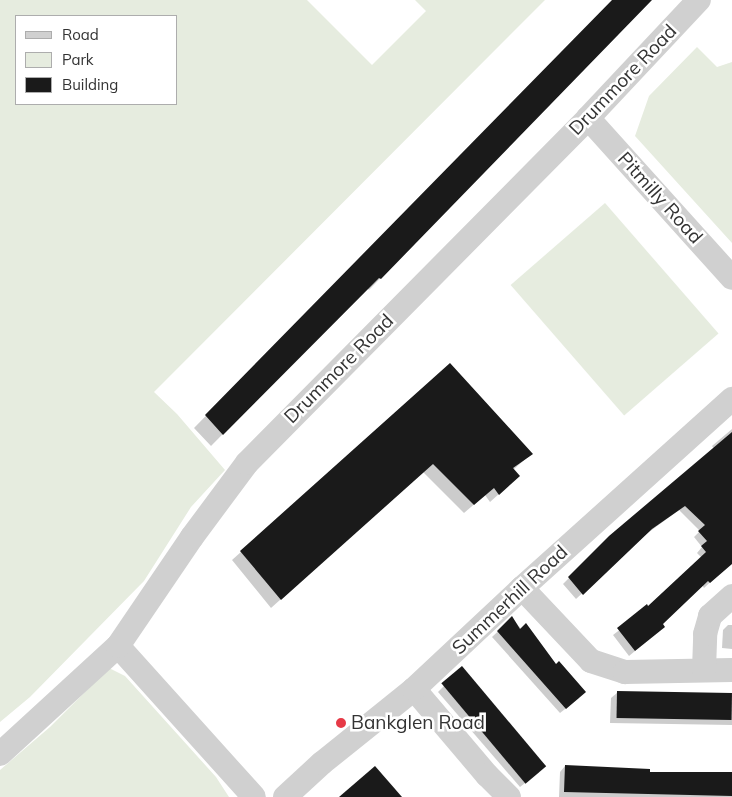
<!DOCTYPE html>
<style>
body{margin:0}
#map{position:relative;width:732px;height:797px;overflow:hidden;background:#fff;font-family:Mulish,sans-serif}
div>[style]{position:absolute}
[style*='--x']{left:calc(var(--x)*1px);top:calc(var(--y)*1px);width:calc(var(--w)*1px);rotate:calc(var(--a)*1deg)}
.green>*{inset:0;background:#e6ecdf;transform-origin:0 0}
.shadow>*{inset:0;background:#0003}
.building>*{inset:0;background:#1a1a1a;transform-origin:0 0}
.minor>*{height:24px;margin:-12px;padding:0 12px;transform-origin:12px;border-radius:12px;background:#d0d0d0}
.dots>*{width:14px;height:14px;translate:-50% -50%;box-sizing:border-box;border:2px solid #fff;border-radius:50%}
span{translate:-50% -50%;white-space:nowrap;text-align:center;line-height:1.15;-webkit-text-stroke:5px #fff;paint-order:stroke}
.street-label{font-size:19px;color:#333}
.poi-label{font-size:19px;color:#333}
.left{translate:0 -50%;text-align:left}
.legend{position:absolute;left:15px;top:15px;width:162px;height:90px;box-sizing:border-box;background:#fff;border:1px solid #adadad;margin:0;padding:6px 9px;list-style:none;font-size:15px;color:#333}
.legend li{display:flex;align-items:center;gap:10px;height:25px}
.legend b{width:25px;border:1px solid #adadad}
</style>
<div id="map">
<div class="green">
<i style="clip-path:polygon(evenodd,0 0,307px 0,372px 65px,426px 11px,415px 0,545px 0,154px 392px,177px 414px,225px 470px,191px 507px,144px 581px,30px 697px,0 722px,0 0,176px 16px,176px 104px,16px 104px,16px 16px,176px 16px)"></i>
<i style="clip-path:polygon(697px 47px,717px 67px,732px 62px,732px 243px,635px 136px,649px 96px)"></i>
<i style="left:605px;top:203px;width:173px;height:125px;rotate:49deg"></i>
<i style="clip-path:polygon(109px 668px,125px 676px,216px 777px,229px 797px,0 797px,0 770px,50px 727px)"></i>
</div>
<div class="shadow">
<i style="clip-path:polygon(614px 0,650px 0,369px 290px,367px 288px,211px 446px,194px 428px)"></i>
<i style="clip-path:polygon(450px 365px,531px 454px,513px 470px,509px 485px,490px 502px,485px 495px,464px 513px,423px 472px,271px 608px,232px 560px)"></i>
<i style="clip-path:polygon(732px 429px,732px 562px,704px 588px,702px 585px,661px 624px,658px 632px,629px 656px,613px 635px,648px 608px,702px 558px,697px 553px,702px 547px,694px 537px,700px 531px,679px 510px,645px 535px,576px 599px,563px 584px,610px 537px,714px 449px,712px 446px)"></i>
<i style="clip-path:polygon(512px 618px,579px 698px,560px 713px,492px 637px)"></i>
<i style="clip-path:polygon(728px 625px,732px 625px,732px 649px,722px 648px,723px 630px)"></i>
<i style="clip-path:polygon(462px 668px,539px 772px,520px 787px,438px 692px)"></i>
<i style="clip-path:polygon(617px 693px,732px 694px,732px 725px,610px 723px,611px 698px)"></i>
<i style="clip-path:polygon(565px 766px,648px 774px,732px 773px,732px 797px,559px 797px,560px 772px)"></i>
</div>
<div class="building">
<i style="clip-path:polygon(612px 0,652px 0,381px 279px,379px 278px,223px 435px,205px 415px)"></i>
<i style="clip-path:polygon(450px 363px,533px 454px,513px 468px,520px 476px,499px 495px,494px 488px,474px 505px,433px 464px,281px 600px,240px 551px)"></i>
<i style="clip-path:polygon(732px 432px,732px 564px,710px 583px,708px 581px,663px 624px,665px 627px,635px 651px,617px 628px,647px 604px,648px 606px,706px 552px,701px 546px,707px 541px,698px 531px,705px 525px,685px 506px,652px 529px,583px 595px,568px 577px,609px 536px)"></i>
<i style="clip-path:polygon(512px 616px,520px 629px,526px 623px,556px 664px,559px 661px,586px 692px,566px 709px,497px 631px)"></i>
<i style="left:462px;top:666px;width:131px;height:27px;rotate:50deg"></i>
<i style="left:617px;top:691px;width:115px;height:27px;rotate:1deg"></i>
<i style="clip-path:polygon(565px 765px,650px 769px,650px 772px,732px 772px,732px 796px,564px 792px)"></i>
<i style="clip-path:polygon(375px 766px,402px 797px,339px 797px)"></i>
</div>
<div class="minor">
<i style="--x:588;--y:118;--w:215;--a:48"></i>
<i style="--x:522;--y:588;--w:100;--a:46.6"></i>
<i style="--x:591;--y:661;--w:36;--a:18"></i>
<i style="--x:625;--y:672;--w:107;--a:-1.1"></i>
<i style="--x:118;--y:646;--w:203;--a:48"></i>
<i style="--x:704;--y:670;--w:36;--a:-88"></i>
<i style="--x:705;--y:634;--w:19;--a:-74"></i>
<i style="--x:710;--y:616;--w:30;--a:-42"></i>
<i style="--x:414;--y:689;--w:113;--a:49.7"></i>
<i style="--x:487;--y:775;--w:31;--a:45"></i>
<i style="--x:0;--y:754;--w:160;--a:-42.5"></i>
<i style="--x:118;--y:646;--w:132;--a:-55.8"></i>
<i style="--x:192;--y:537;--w:92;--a:-53.4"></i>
<i style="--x:247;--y:463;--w:485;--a:-45.3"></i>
<i style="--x:588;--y:118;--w:162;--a:-46.8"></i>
<i style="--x:285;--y:797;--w:50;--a:-42.6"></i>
<i style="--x:322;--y:763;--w:118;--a:-38.8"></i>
<i style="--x:414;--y:689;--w:148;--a:-43.1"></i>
<i style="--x:522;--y:588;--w:283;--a:-42"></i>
</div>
<div class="dots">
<i style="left:341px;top:723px;background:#e63946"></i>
</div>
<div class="street-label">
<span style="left:623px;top:80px;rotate:-46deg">Drummore Road</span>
<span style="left:660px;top:198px;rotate:48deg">Pitmilly Road</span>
<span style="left:339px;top:369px;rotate:-45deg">Drummore Road</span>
<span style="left:510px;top:600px;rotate:-43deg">Summerhill Road</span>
</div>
<div class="poi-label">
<span class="left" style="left:351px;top:723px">Bankglen Road</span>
</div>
<ul class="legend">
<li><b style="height:6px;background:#d0d0d0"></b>Road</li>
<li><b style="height:14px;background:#e6ecdf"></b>Park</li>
<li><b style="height:14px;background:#1a1a1a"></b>Building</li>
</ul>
</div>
